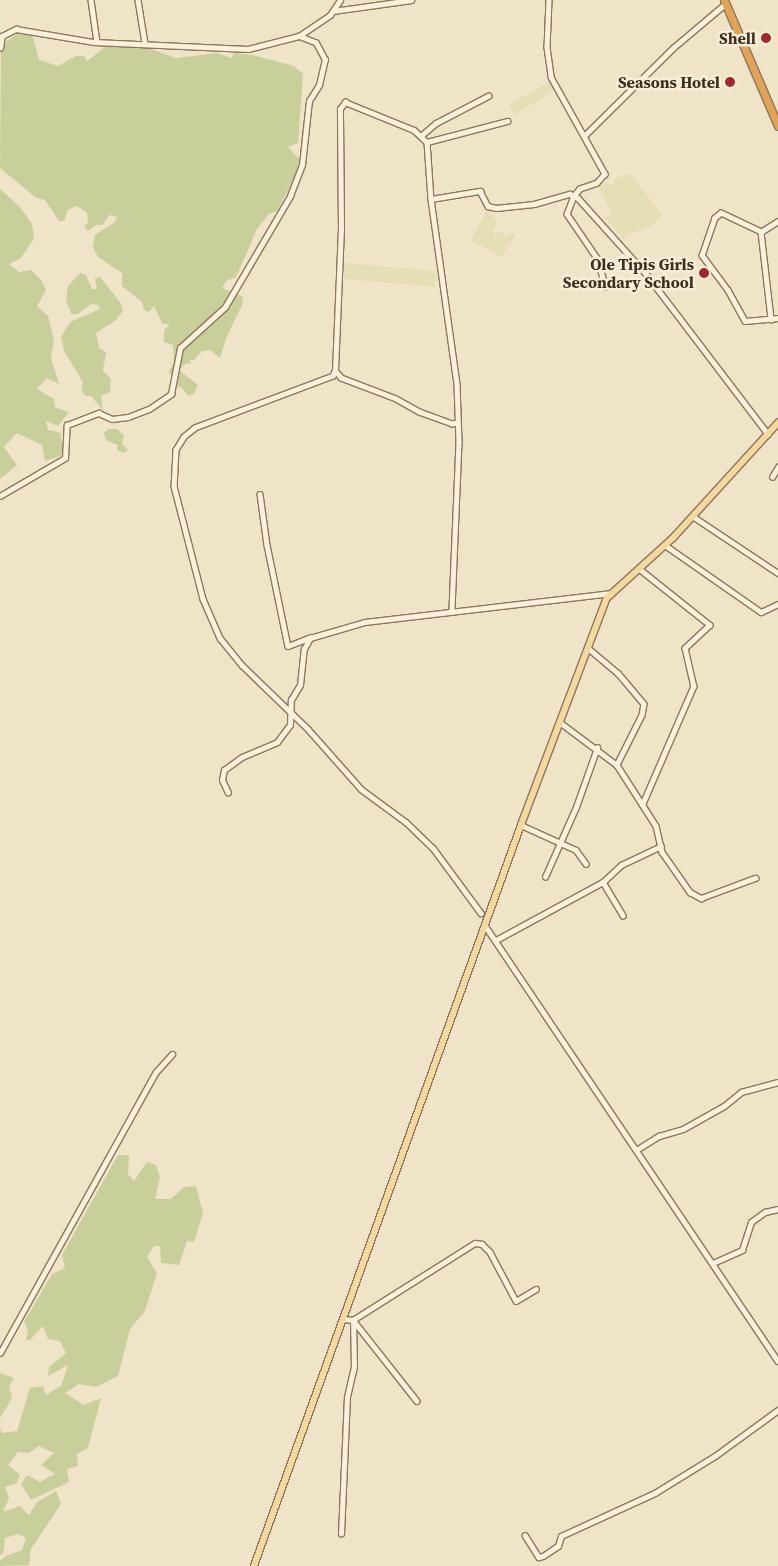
<!DOCTYPE html>
<style>
body{margin:0}
#map{position:relative;width:778px;height:1566px;overflow:hidden;background:#f0e4c8;font-family:"Source Serif 4",serif}
div>[style]{position:absolute}
[style*='--x']{left:calc(var(--x)*1px);top:calc(var(--y)*1px);width:calc(var(--w)*1px);rotate:calc(var(--a)*1deg)}
.farmland>*{inset:0;background:#e6deb5;transform-origin:0 0}
.green>*{inset:0;background:#c9cf9b}
.roads{filter:drop-shadow(1px 0 #8d765c) drop-shadow(-1px 0 #8d765c) drop-shadow(0 1px #8d765c) drop-shadow(0 -1px #8d765c)}
.minor>*{height:4.5px;margin:-2.25px;padding:0 2.25px;transform-origin:2.25px;border-radius:2.25px;background:#faf1dc}
.major>*{height:5.5px;margin:-2.75px;padding:0 2.75px;transform-origin:2.75px;border-radius:2.75px;background:#f3d9a0}
.highway>*{height:7px;margin:-3.5px;padding:0 3.5px;transform-origin:3.5px;border-radius:3.5px;background:#e0a458}
.dots>*{width:14px;height:14px;translate:-50% -50%;box-sizing:border-box;border:2px solid #f7eed8;border-radius:50%}
span{translate:-50% -50%;white-space:nowrap;text-align:center;line-height:1.15;-webkit-text-stroke:5px #f7eed8;paint-order:stroke}
.poi-label{font-size:16px;color:#3d2e20;font-weight:700}
.right{translate:-100% -50%;text-align:right}
</style>
<div id="map">
<div class="farmland">
<i style="clip-path:polygon(550px 81px,555px 89px,515px 115px,509px 105px)"></i>
<i style="clip-path:polygon(630px 173px,663px 216px,649px 227px,628px 234px,623px 239px,605px 218px,612px 214px,598px 186px,606px 183px,613px 186px,615px 179px)"></i>
<i style="clip-path:polygon(488px 208px,497px 223px,492px 231px,496px 234px,502px 231px,505px 238px,512px 232px,515px 235px,502px 257px,471px 240px)"></i>
<i style="left:345px;top:263px;width:92px;height:16px;rotate:5deg"></i>
</div>
<div class="green">
<i style="clip-path:polygon(20px 32px,32px 33px,39px 60px,58px 66px,76px 56px,84px 56px,87px 61px,105px 47px,143px 46px,176px 58px,218px 53px,231px 58px,234px 53px,252px 55px,294px 66px,303px 74px,298px 143px,288px 147px,300px 160px,293px 181px,277px 211px,269px 214px,257px 229px,236px 277px,226px 281px,222px 288px,242px 296px,243px 303px,227px 336px,220px 358px,210px 350px,202px 351px,194px 360px,190px 360px,191px 364px,186px 363px,179px 370px,198px 385px,194px 394px,188px 396px,182px 388px,175px 385px,169px 371px,174px 363px,173px 345px,164px 342px,164px 330px,170px 325px,162px 323px,154px 306px,149px 312px,144px 310px,142px 302px,122px 286px,122px 273px,98px 257px,93px 247px,95px 235px,115px 222px,117px 217px,109px 215px,103px 225px,96px 225px,88px 231px,84px 227px,88px 222px,87px 213px,77px 206px,68px 210px,64px 221px,59px 221px,45px 200px,35px 197px,0 168px,1px 45px)"></i>
<i style="clip-path:polygon(0 189px,20px 207px,32px 224px,34px 239px,20px 259px,9px 264px,19px 272px,31px 270px,42px 281px,46px 290px,37px 306px,48px 316px,54px 340px,51px 358px,59px 384px,47px 378px,37px 389px,54px 399px,55px 407px,69px 412px,58px 426px,46px 421px,48px 430px,61px 433px,63px 455px,45px 461px,42px 445px,17px 433px,4px 447px,17px 465px,0 479px)"></i>
<i style="clip-path:polygon(80px 273px,86px 275px,92px 289px,97px 289px,95px 278px,100px 277px,120px 302px,123px 311px,116px 320px,96px 333px,99px 348px,106px 352px,103px 371px,111px 379px,110px 392px,101px 396px,103px 410px,91px 396px,85px 396px,81px 390px,83px 382px,64px 351px,61px 337px,70px 322px,100px 309px,98px 305px,91px 304px,78px 314px,71px 314px,66px 300px,68px 286px)"></i>
<i style="clip-path:polygon(109px 429px,117px 429px,124px 435px,122px 444px,128px 449px,124px 453px,117px 450px,118px 445px,106px 440px,104px 432px)"></i>
<i style="clip-path:polygon(118px 1155px,129px 1155px,128px 1174px,134px 1181px,147px 1162px,156px 1165px,160px 1177px,155px 1199px,171px 1199px,184px 1187px,196px 1186px,203px 1213px,194px 1242px,187px 1241px,179px 1265px,161px 1263px,160px 1246px,154px 1246px,147px 1257px,157px 1273px,145px 1311px,130px 1329px,118px 1376px,96px 1387px,79px 1384px,65px 1393px,84px 1405px,101px 1398px,88px 1448px,77px 1454px,78px 1466px,67px 1469px,69px 1482px,31px 1500px,21px 1484px,27px 1475px,40px 1482px,55px 1474px,41px 1465px,54px 1453px,39px 1446px,29px 1453px,18px 1452px,8px 1465px,20px 1475px,17px 1483px,5px 1487px,9px 1498px,3px 1512px,20px 1506px,29px 1515px,37px 1502px,56px 1491px,61px 1504px,31px 1549px,29px 1565px,0 1566px,0 1561px,6px 1556px,22px 1550px,26px 1538px,18px 1534px,5px 1538px,3px 1554px,0 1555px,0 1428px,2px 1433px,17px 1431px,30px 1388px,43px 1386px,46px 1395px,61px 1386px,68px 1365px,48px 1376px,49px 1367px,66px 1353px,60px 1341px,48px 1339px,43px 1326px,30px 1340px,26px 1340px,28px 1330px,24px 1322px,52px 1274px,65px 1268px,62px 1255px)"></i>
<i style="clip-path:polygon(0 1373px,14px 1378px,9px 1386px,12px 1398px,0 1418px)"></i>
</div>
<div class="roads">
<div class="minor">
<i style="--x:91;--y:0;--w:42;--a:81.9"></i>
<i style="--x:138;--y:0;--w:44;--a:80.8"></i>
<i style="--x:549;--y:0;--w:47;--a:92.4"></i>
<i style="--x:547;--y:47;--w:30;--a:82"></i>
<i style="--x:551;--y:77;--w:111;--a:60.9"></i>
<i style="--x:605;--y:174;--w:12;--a:132"></i>
<i style="--x:597;--y:183;--w:18;--a:161"></i>
<i style="--x:580;--y:189;--w:9;--a:131"></i>
<i style="--x:574;--y:196;--w:19;--a:111"></i>
<i style="--x:567;--y:214;--w:53;--a:55.7"></i>
<i style="--x:597;--y:258;--w:30;--a:73"></i>
<i style="--x:333;--y:11;--w:79;--a:-8"></i>
<i style="--x:0;--y:48;--w:12;--a:-81"></i>
<i style="--x:2;--y:36;--w:16;--a:-27"></i>
<i style="--x:16;--y:29;--w:79;--a:9.5"></i>
<i style="--x:94;--y:42;--w:154;--a:2.6"></i>
<i style="--x:248;--y:49;--w:53;--a:-14.3"></i>
<i style="--x:299;--y:36;--w:37;--a:-34"></i>
<i style="--x:330;--y:15;--w:18;--a:-56"></i>
<i style="--x:422;--y:135;--w:18;--a:-41"></i>
<i style="--x:436;--y:123;--w:59;--a:-27.4"></i>
<i style="--x:585;--y:135;--w:124;--a:-44.7"></i>
<i style="--x:673;--y:48;--w:68;--a:-40.2"></i>
<i style="--x:427;--y:142;--w:83;--a:-14.7"></i>
<i style="--x:431;--y:199;--w:50;--a:-9.3"></i>
<i style="--x:480;--y:191;--w:17;--a:62"></i>
<i style="--x:488;--y:206;--w:8;--a:14"></i>
<i style="--x:496;--y:208;--w:38;--a:-6"></i>
<i style="--x:534;--y:204;--w:37;--a:-16"></i>
<i style="--x:570;--y:194;--w:9;--a:27"></i>
<i style="--x:578;--y:198;--w:103;--a:48.1"></i>
<i style="--x:647;--y:275;--w:200;--a:52.7"></i>
<i style="--x:761;--y:232;--w:44;--a:-154.6"></i>
<i style="--x:721;--y:213;--w:8;--a:140"></i>
<i style="--x:715;--y:218;--w:39;--a:109"></i>
<i style="--x:702;--y:255;--w:44;--a:53.4"></i>
<i style="--x:728;--y:290;--w:35;--a:61"></i>
<i style="--x:745;--y:321;--w:33;--a:-5"></i>
<i style="--x:761;--y:232;--w:88;--a:83.4"></i>
<i style="--x:761;--y:232;--w:20;--a:-33"></i>
<i style="--x:335;--y:371;--w:141;--a:-87.6"></i>
<i style="--x:341;--y:230;--w:121;--a:-90.5"></i>
<i style="--x:340;--y:109;--w:9;--a:-54"></i>
<i style="--x:345;--y:102;--w:74;--a:22.1"></i>
<i style="--x:414;--y:130;--w:18;--a:43"></i>
<i style="--x:427;--y:142;--w:57;--a:86"></i>
<i style="--x:431;--y:199;--w:187;--a:82"></i>
<i style="--x:457;--y:384;--w:58;--a:88"></i>
<i style="--x:459;--y:442;--w:170;--a:92.4"></i>
<i style="--x:458;--y:423;--w:6;--a:171"></i>
<i style="--x:452;--y:424;--w:35;--a:-160"></i>
<i style="--x:419;--y:412;--w:26;--a:-151"></i>
<i style="--x:396;--y:399;--w:59;--a:-159.1"></i>
<i style="--x:341;--y:378;--w:9;--a:-131"></i>
<i style="--x:335;--y:371;--w:5;--a:112"></i>
<i style="--x:333;--y:376;--w:147;--a:159.4"></i>
<i style="--x:195;--y:428;--w:14;--a:141"></i>
<i style="--x:184;--y:437;--w:15;--a:122"></i>
<i style="--x:176;--y:450;--w:36;--a:93"></i>
<i style="--x:174;--y:486;--w:117;--a:75.6"></i>
<i style="--x:203;--y:599;--w:43;--a:66.4"></i>
<i style="--x:220;--y:638;--w:35;--a:51"></i>
<i style="--x:242;--y:665;--w:92;--a:44.1"></i>
<i style="--x:308;--y:729;--w:80;--a:48.5"></i>
<i style="--x:361;--y:789;--w:56;--a:36.3"></i>
<i style="--x:406;--y:822;--w:37;--a:44"></i>
<i style="--x:433;--y:848;--w:81;--a:53.6"></i>
<i style="--x:772;--y:477;--w:12;--a:-59"></i>
<i style="--x:260;--y:494;--w:51;--a:82.2"></i>
<i style="--x:267;--y:545;--w:103;--a:78.3"></i>
<i style="--x:288;--y:646;--w:22;--a:-21"></i>
<i style="--x:0;--y:496;--w:75;--a:-30.3"></i>
<i style="--x:65;--y:458;--w:33;--a:-87"></i>
<i style="--x:67;--y:425;--w:34;--a:-21"></i>
<i style="--x:99;--y:413;--w:14;--a:25"></i>
<i style="--x:112;--y:419;--w:16;--a:-7"></i>
<i style="--x:128;--y:417;--w:22;--a:-21"></i>
<i style="--x:149;--y:409;--w:27;--a:-34"></i>
<i style="--x:171;--y:394;--w:47;--a:-78.9"></i>
<i style="--x:180;--y:348;--w:61;--a:-42.3"></i>
<i style="--x:225;--y:307;--w:129;--a:-59.6"></i>
<i style="--x:290;--y:196;--w:33;--a:-69"></i>
<i style="--x:302;--y:165;--w:64;--a:-83.8"></i>
<i style="--x:309;--y:101;--w:19;--a:-58"></i>
<i style="--x:319;--y:85;--w:26;--a:-77"></i>
<i style="--x:325;--y:60;--w:19;--a:-118"></i>
<i style="--x:316;--y:43;--w:18;--a:-158"></i>
<i style="--x:694;--y:517;--w:101;--a:33.7"></i>
<i style="--x:665;--y:545;--w:117;--a:34.9"></i>
<i style="--x:761;--y:612;--w:19;--a:-25"></i>
<i style="--x:641;--y:570;--w:88;--a:38.6"></i>
<i style="--x:710;--y:625;--w:34;--a:137"></i>
<i style="--x:685;--y:648;--w:39;--a:77"></i>
<i style="--x:694;--y:686;--w:129;--a:113.4"></i>
<i style="--x:588;--y:648;--w:39;--a:40"></i>
<i style="--x:618;--y:673;--w:40;--a:50"></i>
<i style="--x:644;--y:704;--w:11;--a:100"></i>
<i style="--x:642;--y:715;--w:56;--a:116.6"></i>
<i style="--x:561;--y:723;--w:70;--a:36.9"></i>
<i style="--x:617;--y:765;--w:72;--a:57.4"></i>
<i style="--x:656;--y:826;--w:27;--a:77"></i>
<i style="--x:662;--y:852;--w:49;--a:55"></i>
<i style="--x:690;--y:892;--w:13;--a:29"></i>
<i style="--x:701;--y:898;--w:58;--a:-20.3"></i>
<i style="--x:228;--y:793;--w:14;--a:-115"></i>
<i style="--x:222;--y:780;--w:10;--a:-79"></i>
<i style="--x:224;--y:770;--w:22;--a:-36"></i>
<i style="--x:242;--y:757;--w:38;--a:-23"></i>
<i style="--x:277;--y:742;--w:21;--a:-53"></i>
<i style="--x:290;--y:725;--w:25;--a:-88"></i>
<i style="--x:291;--y:700;--w:17;--a:-59"></i>
<i style="--x:300;--y:685;--w:36;--a:-84"></i>
<i style="--x:304;--y:649;--w:13;--a:-61"></i>
<i style="--x:310;--y:638;--w:57;--a:-16.2"></i>
<i style="--x:365;--y:622;--w:248;--a:-6.7"></i>
<i style="--x:521;--y:825;--w:60;--a:24.4"></i>
<i style="--x:576;--y:850;--w:17;--a:54"></i>
<i style="--x:545;--y:877;--w:77;--a:-66.1"></i>
<i style="--x:576;--y:807;--w:63;--a:-70.4"></i>
<i style="--x:603;--y:882;--w:39;--a:59"></i>
<i style="--x:486;--y:927;--w:523;--a:56.07"></i>
<i style="--x:496;--y:940;--w:122;--a:-28.5"></i>
<i style="--x:603;--y:882;--w:25;--a:-43"></i>
<i style="--x:621;--y:865;--w:44;--a:-25.4"></i>
<i style="--x:638;--y:1149;--w:25;--a:-32"></i>
<i style="--x:659;--y:1136;--w:25;--a:-16"></i>
<i style="--x:683;--y:1129;--w:47;--a:-29.3"></i>
<i style="--x:724;--y:1106;--w:22;--a:-39"></i>
<i style="--x:741;--y:1092;--w:38;--a:-15"></i>
<i style="--x:713;--y:1263;--w:32;--a:-24"></i>
<i style="--x:742;--y:1250;--w:29;--a:-72"></i>
<i style="--x:751;--y:1222;--w:17;--a:-36"></i>
<i style="--x:765;--y:1212;--w:13;--a:-13"></i>
<i style="--x:343;--y:1319;--w:10;--a:6"></i>
<i style="--x:353;--y:1320;--w:144;--a:-32.3"></i>
<i style="--x:475;--y:1243;--w:7;--a:8"></i>
<i style="--x:482;--y:1244;--w:11;--a:45"></i>
<i style="--x:490;--y:1252;--w:55;--a:62"></i>
<i style="--x:516;--y:1301;--w:23;--a:-31"></i>
<i style="--x:0;--y:1353;--w:321;--a:-61"></i>
<i style="--x:156;--y:1072;--w:24;--a:-48"></i>
<i style="--x:341;--y:1534;--w:137;--a:-87.5"></i>
<i style="--x:347;--y:1397;--w:31;--a:-77"></i>
<i style="--x:354;--y:1367;--w:47;--a:-91.2"></i>
<i style="--x:353;--y:1320;--w:103;--a:51.7"></i>
<i style="--x:525;--y:1535;--w:26;--a:58"></i>
<i style="--x:539;--y:1557;--w:4;--a:-14"></i>
<i style="--x:543;--y:1556;--w:18;--a:-34"></i>
<i style="--x:558;--y:1546;--w:10;--a:-73"></i>
<i style="--x:561;--y:1536;--w:103;--a:-24.6"></i>
<i style="--x:655;--y:1493;--w:70;--a:-31.7"></i>
<i style="--x:715;--y:1456;--w:78;--a:-36.1"></i>
</div>
<div class="major">
<i style="--x:254;--y:1566;--w:788;--a:-70.18"></i>
<i style="--x:521;--y:825;--w:243;--a:-69.3"></i>
<i style="--x:607;--y:598;--w:89;--a:-42.3"></i>
<i style="--x:673;--y:538;--w:156;--a:-47.6"></i>
</div>
<div class="highway">
<i style="--x:724;--y:0;--w:137;--a:66.8"></i>
</div>
</div>
<div class="dots">
<i style="left:766px;top:38px;background:#9e2a2b"></i>
<i style="left:730px;top:82px;background:#9e2a2b"></i>
<i style="left:704px;top:273px;background:#9e2a2b"></i>
</div>
<div class="poi-label">
<span class="right" style="left:756px;top:38px">Shell</span>
<span class="right" style="left:720px;top:82px">Seasons Hotel</span>
<span class="right" style="left:694px;top:273px">Ole Tipis Girls<br>Secondary School</span>
</div>
</div>
